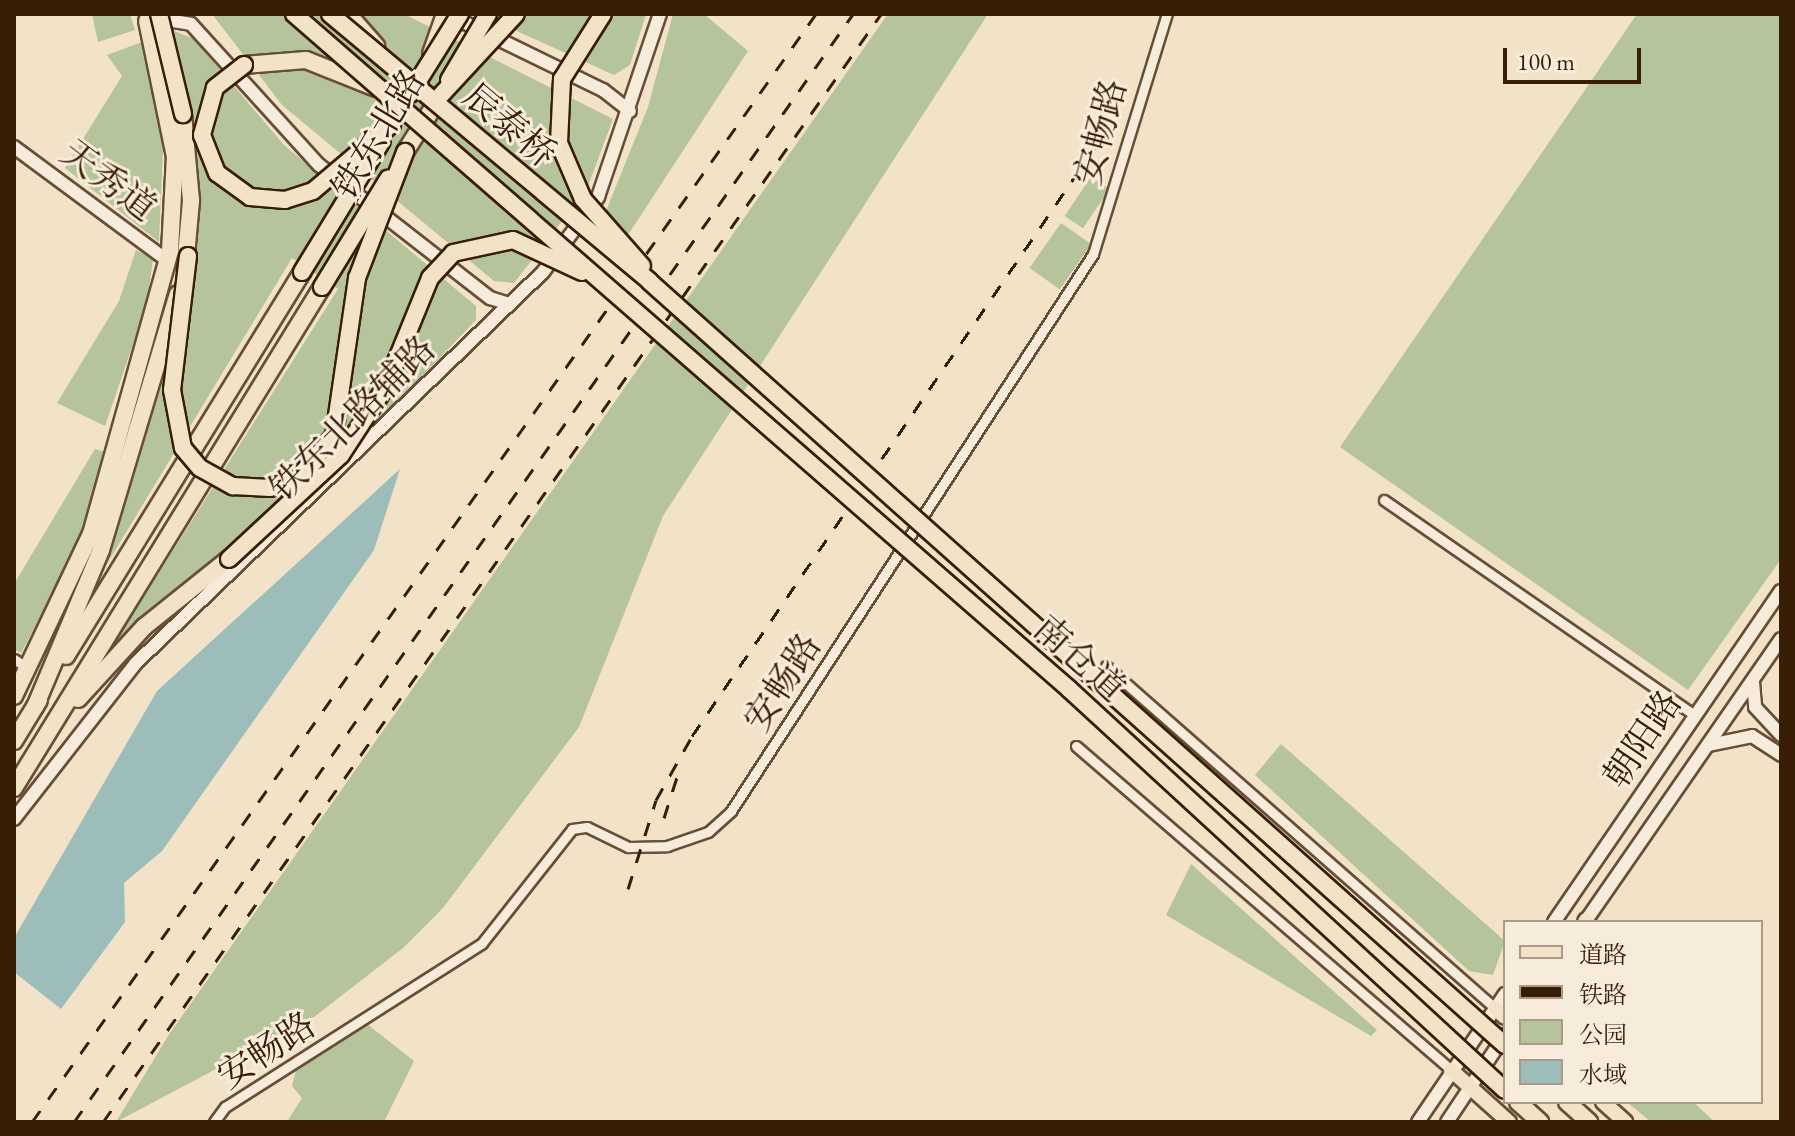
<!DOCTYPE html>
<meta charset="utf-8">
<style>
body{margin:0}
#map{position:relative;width:1795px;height:1136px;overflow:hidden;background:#f2e2c8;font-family:"EB Garamond","Noto Serif SC",serif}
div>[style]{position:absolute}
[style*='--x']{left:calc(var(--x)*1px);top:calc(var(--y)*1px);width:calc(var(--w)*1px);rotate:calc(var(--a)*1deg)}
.green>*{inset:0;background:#b5c49a;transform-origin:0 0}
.water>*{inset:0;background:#9cbdba}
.roads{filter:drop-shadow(2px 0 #674f37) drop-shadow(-2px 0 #674f37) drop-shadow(0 2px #674f37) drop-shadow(0 -2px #674f37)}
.street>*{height:9px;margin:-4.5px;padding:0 4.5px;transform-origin:4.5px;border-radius:4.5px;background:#f7ecdb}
.secondary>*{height:12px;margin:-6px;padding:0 6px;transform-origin:6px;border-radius:6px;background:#f7ecdb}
.primary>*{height:14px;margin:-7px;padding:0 7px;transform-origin:7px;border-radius:7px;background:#f2e2c8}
.highway>*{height:16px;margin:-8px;padding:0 8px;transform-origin:8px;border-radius:8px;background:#f2e2c8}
.rail>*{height:3px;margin-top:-1.5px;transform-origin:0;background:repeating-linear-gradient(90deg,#391e07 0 14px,transparent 0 28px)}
.bridges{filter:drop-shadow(2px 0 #391e07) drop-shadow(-2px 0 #391e07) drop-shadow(0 2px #391e07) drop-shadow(0 -2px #391e07)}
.highway-bridge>*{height:16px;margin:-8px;padding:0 8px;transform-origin:8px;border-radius:8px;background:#f2e2c8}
span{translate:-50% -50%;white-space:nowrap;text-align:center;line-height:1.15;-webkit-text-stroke:6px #f7ecdb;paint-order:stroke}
.street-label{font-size:36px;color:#391e07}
.frame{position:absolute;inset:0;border:16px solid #391e07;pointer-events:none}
.legend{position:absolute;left:1503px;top:920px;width:260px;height:184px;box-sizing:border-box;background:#f7ecdb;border:2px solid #ab9a86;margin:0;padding:10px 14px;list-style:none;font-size:24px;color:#391e07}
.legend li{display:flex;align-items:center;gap:16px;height:40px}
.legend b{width:40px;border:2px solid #ab9a86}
.scale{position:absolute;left:1503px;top:48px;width:138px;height:36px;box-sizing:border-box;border:4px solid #391e07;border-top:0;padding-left:10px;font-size:24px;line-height:28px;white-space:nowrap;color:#391e07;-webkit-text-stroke:6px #f7ecdb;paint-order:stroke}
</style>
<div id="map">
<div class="green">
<i style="clip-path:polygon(92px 14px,130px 14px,135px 30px,98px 42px)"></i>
<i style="clip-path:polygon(212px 14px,404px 14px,613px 119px,587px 189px,514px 283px,494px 281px,282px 105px)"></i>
<i style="clip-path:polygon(479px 14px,646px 14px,630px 65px,614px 75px)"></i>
<i style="clip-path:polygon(673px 14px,704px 14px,748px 51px,626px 238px,604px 216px,648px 107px)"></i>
<i style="clip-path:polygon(888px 14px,988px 14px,663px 516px,579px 727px,443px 908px,403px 948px,314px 1017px,116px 1122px,168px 1036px)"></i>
<i style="clip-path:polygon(1637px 14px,1781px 14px,1781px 559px,1688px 690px,1340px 447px)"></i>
<i style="clip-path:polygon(172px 30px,194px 39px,284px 145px,476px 306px,476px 320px,381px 419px,114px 644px,338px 289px,292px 258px,99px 577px,195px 283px,192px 121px)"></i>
<i style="clip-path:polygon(142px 42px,163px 149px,159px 242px,65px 168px,122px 76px,107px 55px)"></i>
<i style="left:1091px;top:177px;width:22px;height:47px;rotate:34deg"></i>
<i style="left:1061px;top:223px;width:37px;height:55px;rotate:35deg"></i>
<i style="clip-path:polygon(136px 250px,153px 259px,147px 303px,105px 426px,57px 403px,119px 301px)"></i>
<i style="clip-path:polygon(95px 449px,105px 452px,80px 543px,21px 653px,14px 649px,14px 584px)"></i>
<i style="clip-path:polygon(1281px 744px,1505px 941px,1493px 975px,1469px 971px,1255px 775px)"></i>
<i style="clip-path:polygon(1191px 864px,1377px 1030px,1371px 1036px,1166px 915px)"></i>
<i style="clip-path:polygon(367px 1024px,414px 1061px,384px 1122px,287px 1122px,302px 1098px,292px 1086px,296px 1070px)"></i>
<i style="clip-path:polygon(1627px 1102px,1693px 1102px,1715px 1122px,1651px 1122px)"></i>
</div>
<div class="water">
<i style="clip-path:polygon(400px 469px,374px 550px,162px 851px,124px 883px,125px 922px,61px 1009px,14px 972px,14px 938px,157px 691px)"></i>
</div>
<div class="roads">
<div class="street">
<i style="--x:1384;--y:500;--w:378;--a:34.7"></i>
<i style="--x:14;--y:659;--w:18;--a:34"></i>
<i style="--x:1106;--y:666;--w:518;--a:41.32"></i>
<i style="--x:1076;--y:746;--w:496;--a:40.8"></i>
<i style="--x:214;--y:1122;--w:19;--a:-54"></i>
<i style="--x:225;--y:1107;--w:305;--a:-32.5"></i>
<i style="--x:482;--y:943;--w:145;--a:-51.7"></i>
<i style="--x:572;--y:829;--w:15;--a:-8"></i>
<i style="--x:587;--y:827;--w:46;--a:26"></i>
<i style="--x:628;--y:847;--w:39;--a:-1"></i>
<i style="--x:667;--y:846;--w:43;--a:-18.9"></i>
<i style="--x:708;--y:832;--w:31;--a:-42"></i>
<i style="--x:731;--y:811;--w:664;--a:-56.98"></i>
<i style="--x:1093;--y:254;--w:251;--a:-72.9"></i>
</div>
<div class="secondary">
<i style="--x:451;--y:16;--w:169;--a:26"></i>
<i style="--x:603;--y:90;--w:34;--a:38"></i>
<i style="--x:154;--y:18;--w:37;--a:9"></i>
<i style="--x:191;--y:24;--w:190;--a:47.8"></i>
<i style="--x:319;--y:165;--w:217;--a:37.9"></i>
<i style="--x:490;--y:298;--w:21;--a:17"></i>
<i style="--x:14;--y:147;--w:192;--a:36.5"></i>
<i style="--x:1753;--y:682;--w:25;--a:85"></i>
<i style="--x:1755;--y:707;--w:38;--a:47"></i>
<i style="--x:1709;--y:745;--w:44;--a:-11.8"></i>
<i style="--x:1752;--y:736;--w:35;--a:33"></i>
<i style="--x:14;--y:819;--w:198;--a:-52"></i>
<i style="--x:136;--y:663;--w:564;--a:-43.85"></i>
<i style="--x:543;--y:272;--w:93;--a:-53.7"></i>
<i style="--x:598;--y:197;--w:193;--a:-71.3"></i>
<i style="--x:1554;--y:922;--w:401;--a:-55.6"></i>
<i style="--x:1585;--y:922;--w:344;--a:-55.3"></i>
<i style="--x:1418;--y:1122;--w:155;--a:-55.8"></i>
<i style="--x:1447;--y:1122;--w:105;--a:-56.3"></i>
</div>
<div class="primary">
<i style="--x:1585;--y:922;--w:2;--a:-63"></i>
<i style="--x:1495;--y:1008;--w:13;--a:42"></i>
<i style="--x:1451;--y:1070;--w:78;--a:41.9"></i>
<i style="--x:1603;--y:1102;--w:30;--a:42"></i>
</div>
<div class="highway">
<i style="--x:348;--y:14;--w:43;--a:48.8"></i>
<i style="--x:431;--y:54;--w:42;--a:-70.7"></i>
<i style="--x:244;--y:65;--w:62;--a:-4.6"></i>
<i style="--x:306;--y:60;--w:75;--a:21.8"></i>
<i style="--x:183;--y:114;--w:87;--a:84.7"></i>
<i style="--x:191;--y:201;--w:66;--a:95.2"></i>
<i style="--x:405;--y:152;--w:67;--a:-57.7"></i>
<i style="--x:66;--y:656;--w:451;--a:-58.4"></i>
<i style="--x:14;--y:696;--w:179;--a:-64.6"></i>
<i style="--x:91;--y:534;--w:294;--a:-74.4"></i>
<i style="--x:170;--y:251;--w:94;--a:-87"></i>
<i style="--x:175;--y:157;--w:139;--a:-101.6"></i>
<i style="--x:78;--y:699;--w:98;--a:-47.5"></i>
<i style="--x:144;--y:627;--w:109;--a:-38.7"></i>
<i style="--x:35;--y:707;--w:170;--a:-67.2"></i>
<i style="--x:101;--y:550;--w:267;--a:-73.3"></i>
<i style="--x:14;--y:741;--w:48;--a:-58.6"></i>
<i style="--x:14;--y:788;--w:588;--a:-58.42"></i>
<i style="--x:1518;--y:1102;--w:30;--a:42"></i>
<i style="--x:1567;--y:1102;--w:30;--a:42"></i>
</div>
</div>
<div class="rail">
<i style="--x:664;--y:818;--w:43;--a:-72.4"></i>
<i style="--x:628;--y:889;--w:93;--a:-72.5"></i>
<i style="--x:656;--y:800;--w:73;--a:-60.6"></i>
<i style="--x:692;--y:736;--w:749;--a:-55.61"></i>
<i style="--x:32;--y:1122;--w:1357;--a:-54.72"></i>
<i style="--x:74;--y:1122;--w:1354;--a:-54.89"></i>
<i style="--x:103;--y:1122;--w:1354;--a:-54.92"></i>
</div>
<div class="bridges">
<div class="highway-bridge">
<i style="--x:159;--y:14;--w:103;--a:76.5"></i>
<i style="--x:294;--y:14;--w:1028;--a:41.05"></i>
<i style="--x:1069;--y:689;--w:592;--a:42.61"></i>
<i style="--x:330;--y:14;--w:417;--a:39.9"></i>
<i style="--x:650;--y:282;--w:1146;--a:41.75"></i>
<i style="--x:603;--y:14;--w:77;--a:122.2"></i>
<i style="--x:562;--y:79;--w:64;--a:92.7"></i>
<i style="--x:559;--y:143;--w:61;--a:66.8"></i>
<i style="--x:583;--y:199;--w:89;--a:48.6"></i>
<i style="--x:244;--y:65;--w:37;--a:142"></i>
<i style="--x:215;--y:88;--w:49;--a:105.5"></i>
<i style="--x:202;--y:135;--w:41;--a:68.5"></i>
<i style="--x:217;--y:173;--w:41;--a:36"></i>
<i style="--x:250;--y:197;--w:35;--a:5"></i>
<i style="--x:285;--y:200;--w:29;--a:-18"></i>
<i style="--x:313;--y:191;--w:104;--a:-40.3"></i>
<i style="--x:449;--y:80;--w:77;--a:-59.4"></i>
<i style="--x:410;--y:94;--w:94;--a:-58"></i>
<i style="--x:441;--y:95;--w:110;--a:-47.2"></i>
<i style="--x:188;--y:256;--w:135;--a:96.8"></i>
<i style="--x:172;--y:390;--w:59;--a:79.3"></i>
<i style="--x:183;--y:448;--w:26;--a:50"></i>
<i style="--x:200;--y:468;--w:38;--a:29"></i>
<i style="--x:233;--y:486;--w:37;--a:3"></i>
<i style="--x:270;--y:488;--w:28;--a:-18"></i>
<i style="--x:297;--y:479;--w:57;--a:-49.3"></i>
<i style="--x:334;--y:436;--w:160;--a:-81.7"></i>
<i style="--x:357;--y:278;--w:135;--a:-69.1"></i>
<i style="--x:302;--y:272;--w:153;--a:-58.6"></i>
<i style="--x:322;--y:287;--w:127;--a:-58.6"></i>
<i style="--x:229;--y:559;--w:153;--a:-42.9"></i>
<i style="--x:341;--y:455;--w:82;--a:-56.9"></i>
<i style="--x:386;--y:386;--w:117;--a:-67.8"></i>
<i style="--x:430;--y:278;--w:34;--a:-47"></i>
<i style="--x:453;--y:253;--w:61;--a:-12.2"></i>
<i style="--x:513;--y:240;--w:76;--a:24.9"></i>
</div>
</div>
<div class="street-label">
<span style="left:510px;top:125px;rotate:40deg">辰泰桥</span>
<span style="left:1100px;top:132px;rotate:-75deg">安畅路</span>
<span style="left:378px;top:134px;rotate:-59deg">铁东北路</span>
<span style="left:109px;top:180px;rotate:37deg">天秀道</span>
<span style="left:352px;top:418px;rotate:-45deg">铁东北路辅路</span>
<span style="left:1080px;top:658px;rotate:42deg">南仓道</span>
<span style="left:782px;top:682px;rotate:-57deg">安畅路</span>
<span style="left:1642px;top:739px;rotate:-56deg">朝阳路</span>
<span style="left:266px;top:1050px;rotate:-33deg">安畅路</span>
</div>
<div class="frame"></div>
<ul class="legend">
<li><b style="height:10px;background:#f2e2c8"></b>道路</li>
<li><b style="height:10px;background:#391e07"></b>铁路</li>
<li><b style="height:22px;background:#b5c49a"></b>公园</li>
<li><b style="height:22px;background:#9cbdba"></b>水域</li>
</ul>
<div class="scale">100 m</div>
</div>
